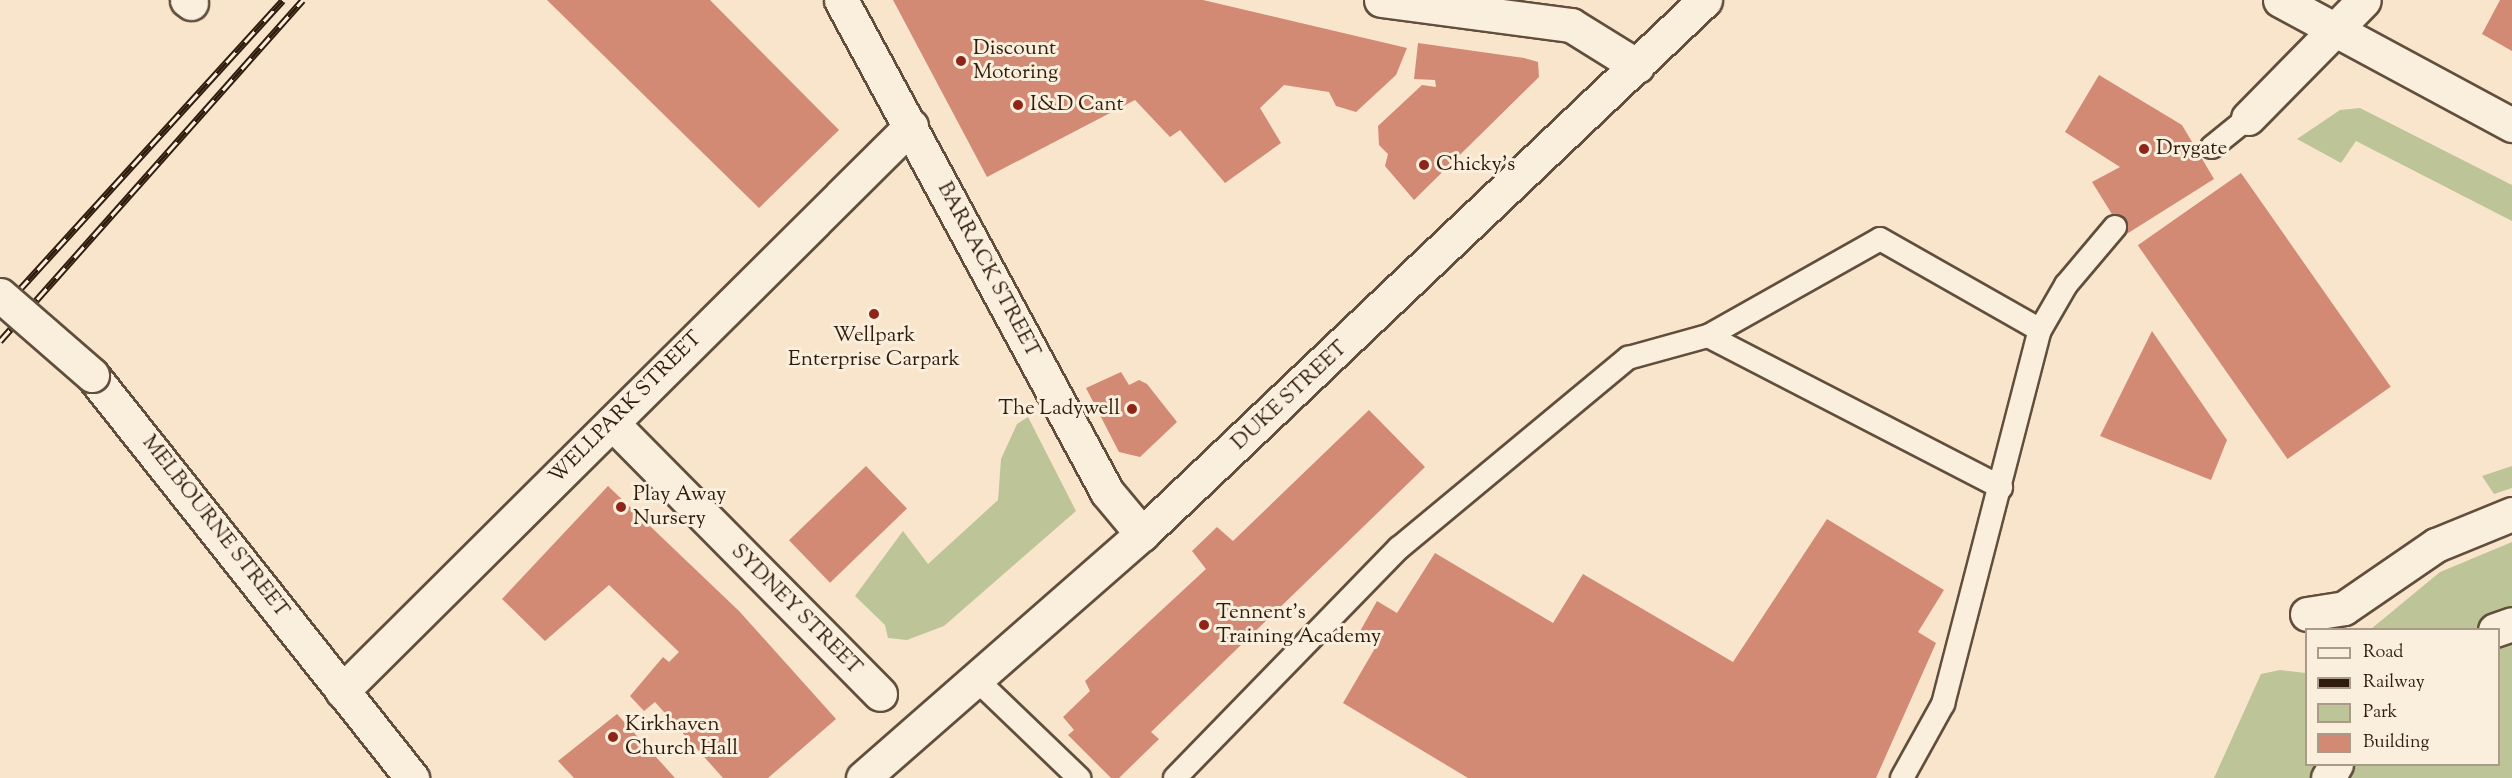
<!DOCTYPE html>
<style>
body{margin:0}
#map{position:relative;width:2512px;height:778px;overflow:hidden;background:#f8e5cb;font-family:"Sorts Mill Goudy",serif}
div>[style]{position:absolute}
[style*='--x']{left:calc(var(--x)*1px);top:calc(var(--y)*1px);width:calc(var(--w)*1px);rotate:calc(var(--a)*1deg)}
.green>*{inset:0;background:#bdc598}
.building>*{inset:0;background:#d28a75;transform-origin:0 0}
.roads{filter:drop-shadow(2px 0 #614e3c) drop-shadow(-2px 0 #614e3c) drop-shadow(0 2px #614e3c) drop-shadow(0 -2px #614e3c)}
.lane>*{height:22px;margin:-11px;padding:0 11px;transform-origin:11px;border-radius:11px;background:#faeedd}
.street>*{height:33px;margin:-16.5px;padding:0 16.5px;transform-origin:16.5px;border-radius:16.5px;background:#faeedd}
.secondary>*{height:33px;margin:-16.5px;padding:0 16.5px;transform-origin:16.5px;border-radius:16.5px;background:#faeedd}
.rail>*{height:7px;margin-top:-3.5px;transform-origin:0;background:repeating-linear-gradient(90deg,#faeedd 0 14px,#2f1c0c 0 28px);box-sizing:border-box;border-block:2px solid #2f1c0c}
.bridges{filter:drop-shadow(2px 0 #614e3c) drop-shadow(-2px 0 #614e3c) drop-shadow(0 2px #614e3c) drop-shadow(0 -2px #614e3c)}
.street-bridge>*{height:33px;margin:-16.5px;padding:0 16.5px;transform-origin:16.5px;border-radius:16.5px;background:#faeedd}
.dots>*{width:16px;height:16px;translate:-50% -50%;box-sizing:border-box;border:3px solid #faeedd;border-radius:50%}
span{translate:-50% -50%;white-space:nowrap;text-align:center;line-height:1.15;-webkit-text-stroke:6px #faeedd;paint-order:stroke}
.poi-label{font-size:21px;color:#2f1c0c}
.left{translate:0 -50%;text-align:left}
.right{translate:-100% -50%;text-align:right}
.street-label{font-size:21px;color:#2f1c0c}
.legend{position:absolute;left:2305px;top:628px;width:195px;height:138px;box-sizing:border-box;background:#faeedd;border:2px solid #a99a89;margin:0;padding:8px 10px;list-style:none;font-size:18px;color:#2f1c0c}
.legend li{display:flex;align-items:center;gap:12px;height:30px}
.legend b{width:30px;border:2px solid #a99a89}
</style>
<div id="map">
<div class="green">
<i style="clip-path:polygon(2360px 108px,2512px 185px,2512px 221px,2356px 141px,2341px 163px,2297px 139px,2340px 110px)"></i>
<i style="clip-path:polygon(1028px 417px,1076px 511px,944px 626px,907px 640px,888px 638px,885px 625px,855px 596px,903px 531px,928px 564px,998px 500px,1001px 459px,1017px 424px)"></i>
<i style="clip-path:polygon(2512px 466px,2512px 488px,2494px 494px,2482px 476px)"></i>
<i style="clip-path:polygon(2512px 542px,2512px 778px,2214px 778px,2261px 674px,2280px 670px,2306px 673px,2306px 764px,2498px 764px,2498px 630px,2371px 629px,2440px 572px)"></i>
</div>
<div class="building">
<i style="clip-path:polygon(547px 0,710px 0,839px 130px,759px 208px)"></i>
<i style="clip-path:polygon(893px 0,1203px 0,1407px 48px,1396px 75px,1356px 112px,1336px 106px,1329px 92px,1284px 85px,1260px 108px,1281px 143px,1225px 183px,1180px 130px,1170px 137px,1135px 100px,987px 177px)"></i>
<i style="clip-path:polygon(2500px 0,2512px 0,2512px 51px,2482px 34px)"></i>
<i style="clip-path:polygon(1418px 43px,1524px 58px,1538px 62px,1539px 77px,1414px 200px,1385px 166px,1388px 154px,1379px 145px,1378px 126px,1422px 85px,1436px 87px,1435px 80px,1414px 79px)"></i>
<i style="clip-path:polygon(2099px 75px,2182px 125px,2214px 179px,2125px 235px,2092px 182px,2120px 167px,2065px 132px)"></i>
<i style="left:2241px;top:173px;width:261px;height:126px;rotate:55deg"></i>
<i style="clip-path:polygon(2152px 331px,2227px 440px,2211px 480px,2100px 436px)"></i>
<i style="clip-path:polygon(1121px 372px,1129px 385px,1139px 380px,1147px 384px,1177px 422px,1140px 457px,1119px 452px,1086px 388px)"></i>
<i style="clip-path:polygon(1369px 410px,1425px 467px,1151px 732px,1159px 739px,1119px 778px,1111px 778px,1068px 735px,1074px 730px,1063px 717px,1090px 691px,1085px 681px,1206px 569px,1192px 551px,1217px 527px,1233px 541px)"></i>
<i style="left:866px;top:466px;width:59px;height:107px;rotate:46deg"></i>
<i style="clip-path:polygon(608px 486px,739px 611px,836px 719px,768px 778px,723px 778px,655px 702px,644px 711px,630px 696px,663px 657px,669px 662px,679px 652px,609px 585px,545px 641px,502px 599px)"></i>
<i style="clip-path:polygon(1827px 519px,1944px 590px,1918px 632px,1936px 643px,1876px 778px,1468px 778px,1343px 703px,1378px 643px,1359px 633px,1377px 601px,1397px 613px,1435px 553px,1553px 623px,1583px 574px,1733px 662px)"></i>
<i style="clip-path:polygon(617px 714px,675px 778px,574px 778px,558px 761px)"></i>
</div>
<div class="roads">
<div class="lane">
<i style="--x:2212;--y:147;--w:46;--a:-38.9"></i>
<i style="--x:1708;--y:336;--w:197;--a:-29.4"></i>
<i style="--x:1880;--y:239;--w:184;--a:29.6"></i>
<i style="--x:979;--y:682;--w:139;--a:43.8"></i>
<i style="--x:1175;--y:778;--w:321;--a:-45.8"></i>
<i style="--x:1399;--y:548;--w:298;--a:-39.7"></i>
<i style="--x:1628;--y:358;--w:83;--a:-15.4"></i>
<i style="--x:1708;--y:336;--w:330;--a:27.3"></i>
<i style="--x:1902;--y:778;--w:85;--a:-61"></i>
<i style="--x:1943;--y:704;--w:386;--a:-75.5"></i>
<i style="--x:2040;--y:330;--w:52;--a:-60"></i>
<i style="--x:2066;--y:285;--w:76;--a:-49.8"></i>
</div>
<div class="street">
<i style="--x:187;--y:0;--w:5;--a:37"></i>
<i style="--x:841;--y:0;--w:559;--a:61.6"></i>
<i style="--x:1107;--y:492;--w:55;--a:50.2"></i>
<i style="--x:1381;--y:0;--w:192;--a:7.5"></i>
<i style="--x:1571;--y:25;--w:78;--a:31.8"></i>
<i style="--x:2248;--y:118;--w:165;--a:-45.5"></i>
<i style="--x:92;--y:375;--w:515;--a:51.55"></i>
<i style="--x:612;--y:423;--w:381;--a:45.3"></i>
<i style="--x:2307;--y:614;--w:37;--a:-9"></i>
<i style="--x:2344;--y:608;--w:112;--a:-34.4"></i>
<i style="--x:2436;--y:545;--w:82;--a:-22.2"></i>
<i style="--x:2495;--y:630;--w:18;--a:-19"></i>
<i style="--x:342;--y:691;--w:802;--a:-44.8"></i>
<i style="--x:2328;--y:778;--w:16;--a:-60"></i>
</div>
<div class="secondary">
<i style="--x:2280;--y:0;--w:264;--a:28.3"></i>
<i style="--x:863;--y:778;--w:371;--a:-41.2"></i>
<i style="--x:1142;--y:534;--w:776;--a:-43.49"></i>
</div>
</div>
<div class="rail">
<i style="--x:0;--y:311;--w:420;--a:-47.7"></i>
<i style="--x:0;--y:341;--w:456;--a:-48.4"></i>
</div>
<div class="bridges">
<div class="street-bridge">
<i style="--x:0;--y:295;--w:122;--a:41"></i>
</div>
</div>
<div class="dots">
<i style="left:961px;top:61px;background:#8f2418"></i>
<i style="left:1018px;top:105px;background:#8f2418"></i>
<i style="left:2144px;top:149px;background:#8f2418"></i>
<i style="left:1424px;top:165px;background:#8f2418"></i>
<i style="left:874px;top:314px;background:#8f2418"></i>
<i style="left:1132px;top:409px;background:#8f2418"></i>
<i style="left:621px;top:507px;background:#8f2418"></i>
<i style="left:1204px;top:625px;background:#8f2418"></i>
<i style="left:613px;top:737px;background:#8f2418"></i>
</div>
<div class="poi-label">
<span class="left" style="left:973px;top:61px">Discount<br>Motoring</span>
<span class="left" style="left:1030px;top:105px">I&amp;D Cant</span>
<span class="left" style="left:2156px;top:149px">Drygate</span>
<span class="left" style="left:1436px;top:165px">Chicky's</span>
<span style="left:874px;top:348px">Wellpark<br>Enterprise Carpark</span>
<span class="right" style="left:1120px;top:409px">The Ladywell</span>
<span class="left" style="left:633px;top:507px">Play Away<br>Nursery</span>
<span class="left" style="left:1216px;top:625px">Tennent's<br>Training Academy</span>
<span class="left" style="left:625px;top:737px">Kirkhaven<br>Church Hall</span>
</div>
<div class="street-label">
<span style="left:988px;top:270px;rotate:62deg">BARRACK STREET</span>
<span style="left:1290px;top:396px;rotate:-43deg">DUKE STREET</span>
<span style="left:626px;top:408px;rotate:-45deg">WELLPARK STREET</span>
<span style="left:215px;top:527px;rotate:52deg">MELBOURNE STREET</span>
<span style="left:796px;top:610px;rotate:45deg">SYDNEY STREET</span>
</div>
<ul class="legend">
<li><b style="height:8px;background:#faeedd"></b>Road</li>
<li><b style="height:8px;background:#2f1c0c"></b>Railway</li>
<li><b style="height:16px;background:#bdc598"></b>Park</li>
<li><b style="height:16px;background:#d28a75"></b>Building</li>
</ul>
</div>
